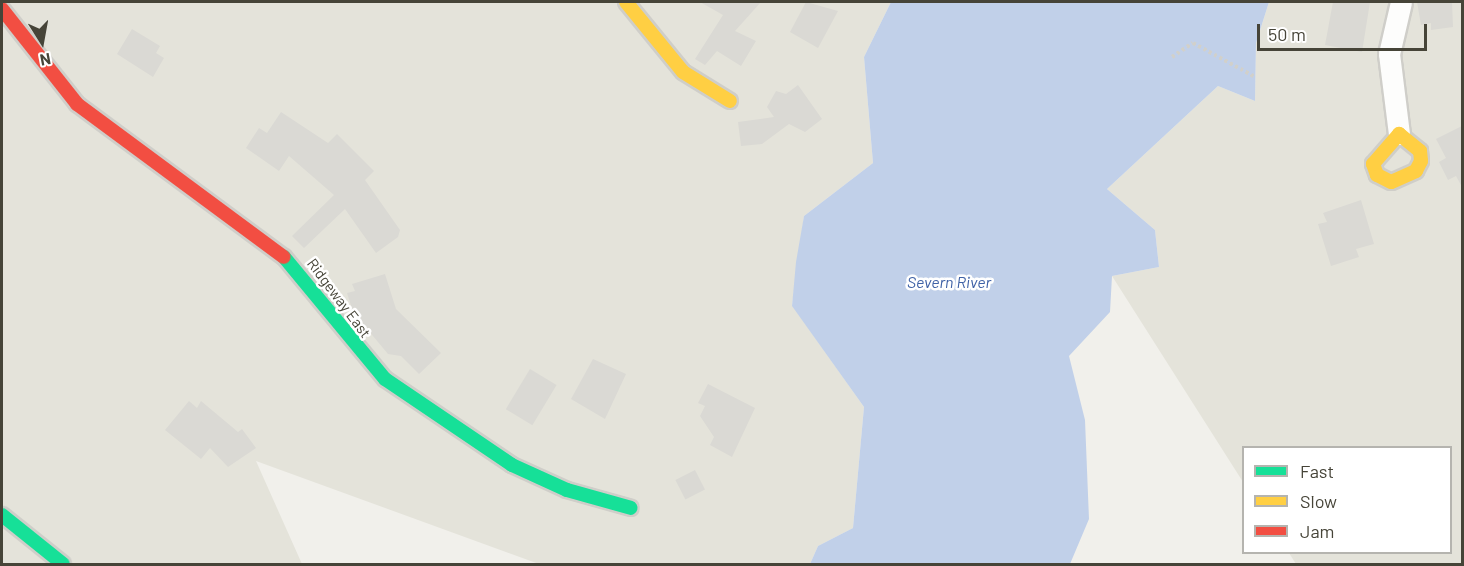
<!DOCTYPE html>
<style>
body{margin:0}
#map{position:relative;width:1464px;height:566px;overflow:hidden;background:#f1f0eb;font-family:Barlow,sans-serif}
div>[style]{position:absolute}
[style*='--x']{left:calc(var(--x)*1px);top:calc(var(--y)*1px);width:calc(var(--w)*1px);rotate:calc(var(--a)*1deg)}
.residential>*{inset:0;background:#e4e3da}
.water>*{inset:0;background:#c1d0e9}
.building>*{inset:0;background:#dad9d4;transform-origin:0 0}
.path>*{height:4px;margin-top:-2px;transform-origin:0;background:repeating-linear-gradient(90deg,#d1d0cb 0 3px,transparent 0 6px)}
.roads{filter:drop-shadow(2px 0 #cfcec9) drop-shadow(-2px 0 #cfcec9) drop-shadow(0 2px #cfcec9) drop-shadow(0 -2px #cfcec9)}
.street>*{height:21px;margin:-10.5px;padding:0 10.5px;transform-origin:10.5px;border-radius:10.5px;background:#fdfdfc}
.fast>*{height:14px;margin:-7px;padding:0 7px;transform-origin:7px;border-radius:7px;background:#16e098}
.slow>*{height:14px;margin:-7px;padding:0 7px;transform-origin:7px;border-radius:7px;background:#ffcf43}
.jam>*{height:14px;margin:-7px;padding:0 7px;transform-origin:7px;border-radius:7px;background:#f24e42}
span{translate:-50% -50%;white-space:nowrap;text-align:center;line-height:1.15;-webkit-text-stroke:5px #fff;paint-order:stroke}
.street-label{font-size:15px;color:#464438}
.water-label{font-size:16px;color:#3e61a6;font-style:italic}
.frame{position:absolute;inset:0;border:3px solid #464438;pointer-events:none}
.legend{position:absolute;left:1242px;top:446px;width:210px;height:108px;box-sizing:border-box;background:#fff;border:2px solid #b5b4af;margin:0;padding:8px 10px;list-style:none;font-size:18px;color:#464438}
.legend li{display:flex;align-items:center;gap:12px;height:30px}
.legend b{width:30px;border:2px solid #b5b4af}
.north{position:absolute;left:12px;top:12px;width:60px;height:60px;-webkit-text-stroke:4px #fff;paint-order:stroke;rotate:169deg;font-size:16px;font-weight:700;line-height:24px;text-align:center;color:#464438}
.north::after{content:'';display:block;margin:auto;width:21px;height:27px;background:#464438;clip-path:polygon(50% 0,100% 100%,50% 72%,0 100%)}
.scale{position:absolute;left:1257px;top:24px;width:170px;height:27px;box-sizing:border-box;border:3px solid #464438;border-top:0;padding-left:8px;font-size:18px;line-height:21px;white-space:nowrap;color:#464438;-webkit-text-stroke:4px #fff;paint-order:stroke}
</style>
<div id="map">
<div class="residential">
<i style="clip-path:polygon(2px 2px,891px 2px,864px 57px,873px 163px,804px 216px,792px 305px,864px 407px,853px 528px,818px 546px,810px 564px,539px 564px,256px 461px,302px 564px,2px 564px)"></i>
<i style="clip-path:polygon(1269px 2px,1462px 2px,1462px 564px,1296px 564px,1289px 553px,1450px 552px,1450px 448px,1244px 448px,1243px 482px,1112px 276px,1159px 267px,1155px 230px,1107px 189px,1218px 86px,1255px 101px,1256px 43px)"></i>
</div>
<div class="water">
<i style="clip-path:polygon(891px 2px,1269px 2px,1256px 43px,1255px 101px,1218px 86px,1107px 189px,1155px 230px,1159px 267px,1112px 276px,1110px 312px,1069px 356px,1085px 420px,1089px 519px,1070px 564px,810px 564px,818px 546px,853px 528px,864px 407px,792px 306px,796px 262px,804px 216px,873px 163px,864px 57px)"></i>
</div>
<div class="building">
<i style="clip-path:polygon(700px 2px,761px 2px,735px 31px,756px 41px,741px 66px,717px 51px,705px 65px,695px 59px,723px 15px)"></i>
<i style="clip-path:polygon(806px 2px,838px 11px,818px 48px,790px 32px)"></i>
<i style="clip-path:polygon(1333px 2px,1370px 2px,1362px 52px,1325px 45px)"></i>
<i style="clip-path:polygon(1417px 2px,1452px 2px,1453px 27px,1431px 30px,1431px 23px,1421px 25px)"></i>
<i style="clip-path:polygon(132px 29px,160px 46px,156px 53px,164px 58px,153px 77px,117px 54px)"></i>
<i style="clip-path:polygon(798px 85px,822px 119px,805px 132px,789px 124px,762px 144px,741px 146px,738px 122px,774px 117px,767px 107px,776px 91px,786px 94px)"></i>
<i style="clip-path:polygon(281px 112px,328px 143px,337px 134px,374px 171px,365px 180px,400px 230px,398px 237px,376px 253px,345px 209px,304px 248px,292px 236px,334px 195px,289px 156px,279px 171px,246px 148px,259px 128px,267px 133px)"></i>
<i style="clip-path:polygon(1462px 126px,1462px 187px,1456px 176px,1448px 180px,1439px 162px,1446px 158px,1436px 139px)"></i>
<i style="clip-path:polygon(1361px 200px,1374px 244px,1356px 249px,1359px 257px,1331px 266px,1318px 224px,1327px 222px,1323px 213px)"></i>
<i style="clip-path:polygon(385px 274px,396px 309px,441px 353px,419px 374px,401px 356px,388px 354px,353px 312px,347px 293px,355px 291px,352px 284px)"></i>
<i style="clip-path:polygon(593px 359px,626px 374px,605px 419px,571px 399px)"></i>
<i style="left:530px;top:369px;width:31px;height:47px;rotate:31deg"></i>
<i style="clip-path:polygon(708px 384px,755px 408px,732px 457px,710px 445px,714px 437px,700px 416px,705px 406px,698px 403px)"></i>
<i style="clip-path:polygon(189px 401px,197px 408px,201px 401px,238px 432px,242px 429px,256px 448px,228px 467px,210px 448px,201px 459px,165px 430px)"></i>
<i style="left:695px;top:470px;width:22px;height:22px;rotate:63deg"></i>
</div>
<div class="path">
<i style="--x:1172;--y:57;--w:25;--a:-34"></i>
<i style="--x:1193;--y:43;--w:71;--a:28.7"></i>
</div>
<div class="roads">
<div class="street">
<i style="--x:1399;--y:134;--w:81;--a:-97.1"></i>
<i style="--x:1389;--y:54;--w:53;--a:-77"></i>
</div>
<div class="fast">
<i style="--x:284;--y:257;--w:158;--a:50.4"></i>
<i style="--x:385;--y:379;--w:153;--a:34.1"></i>
<i style="--x:512;--y:465;--w:60;--a:24.4"></i>
<i style="--x:567;--y:490;--w:66;--a:15.7"></i>
<i style="--x:2;--y:515;--w:78;--a:38.8"></i>
</div>
<div class="slow">
<i style="--x:626;--y:2;--w:90;--a:50.8"></i>
<i style="--x:683;--y:72;--w:55;--a:31.7"></i>
<i style="--x:1399;--y:134;--w:27;--a:39"></i>
<i style="--x:1420;--y:151;--w:10;--a:84"></i>
<i style="--x:1421;--y:161;--w:11;--a:117"></i>
<i style="--x:1416;--y:171;--w:27;--a:156"></i>
<i style="--x:1391;--y:182;--w:16;--a:-153"></i>
<i style="--x:1377;--y:175;--w:12;--a:-110"></i>
<i style="--x:1373;--y:164;--w:40;--a:-49"></i>
</div>
<div class="jam">
<i style="--x:2;--y:9;--w:121;--a:51.7"></i>
<i style="--x:77;--y:104;--w:257;--a:36.5"></i>
</div>
</div>
<div class="street-label">
<span style="left:339px;top:298px;rotate:53deg">Ridgeway East</span>
</div>
<div class="water-label">
<span style="left:949px;top:282px">Severn River</span>
</div>
<div class="frame"></div>
<ul class="legend">
<li><b style="height:8px;background:#16e098"></b>Fast</li>
<li><b style="height:8px;background:#ffcf43"></b>Slow</li>
<li><b style="height:8px;background:#f24e42"></b>Jam</li>
</ul>
<div class="north">N</div>
<div class="scale">50 m</div>
</div>
